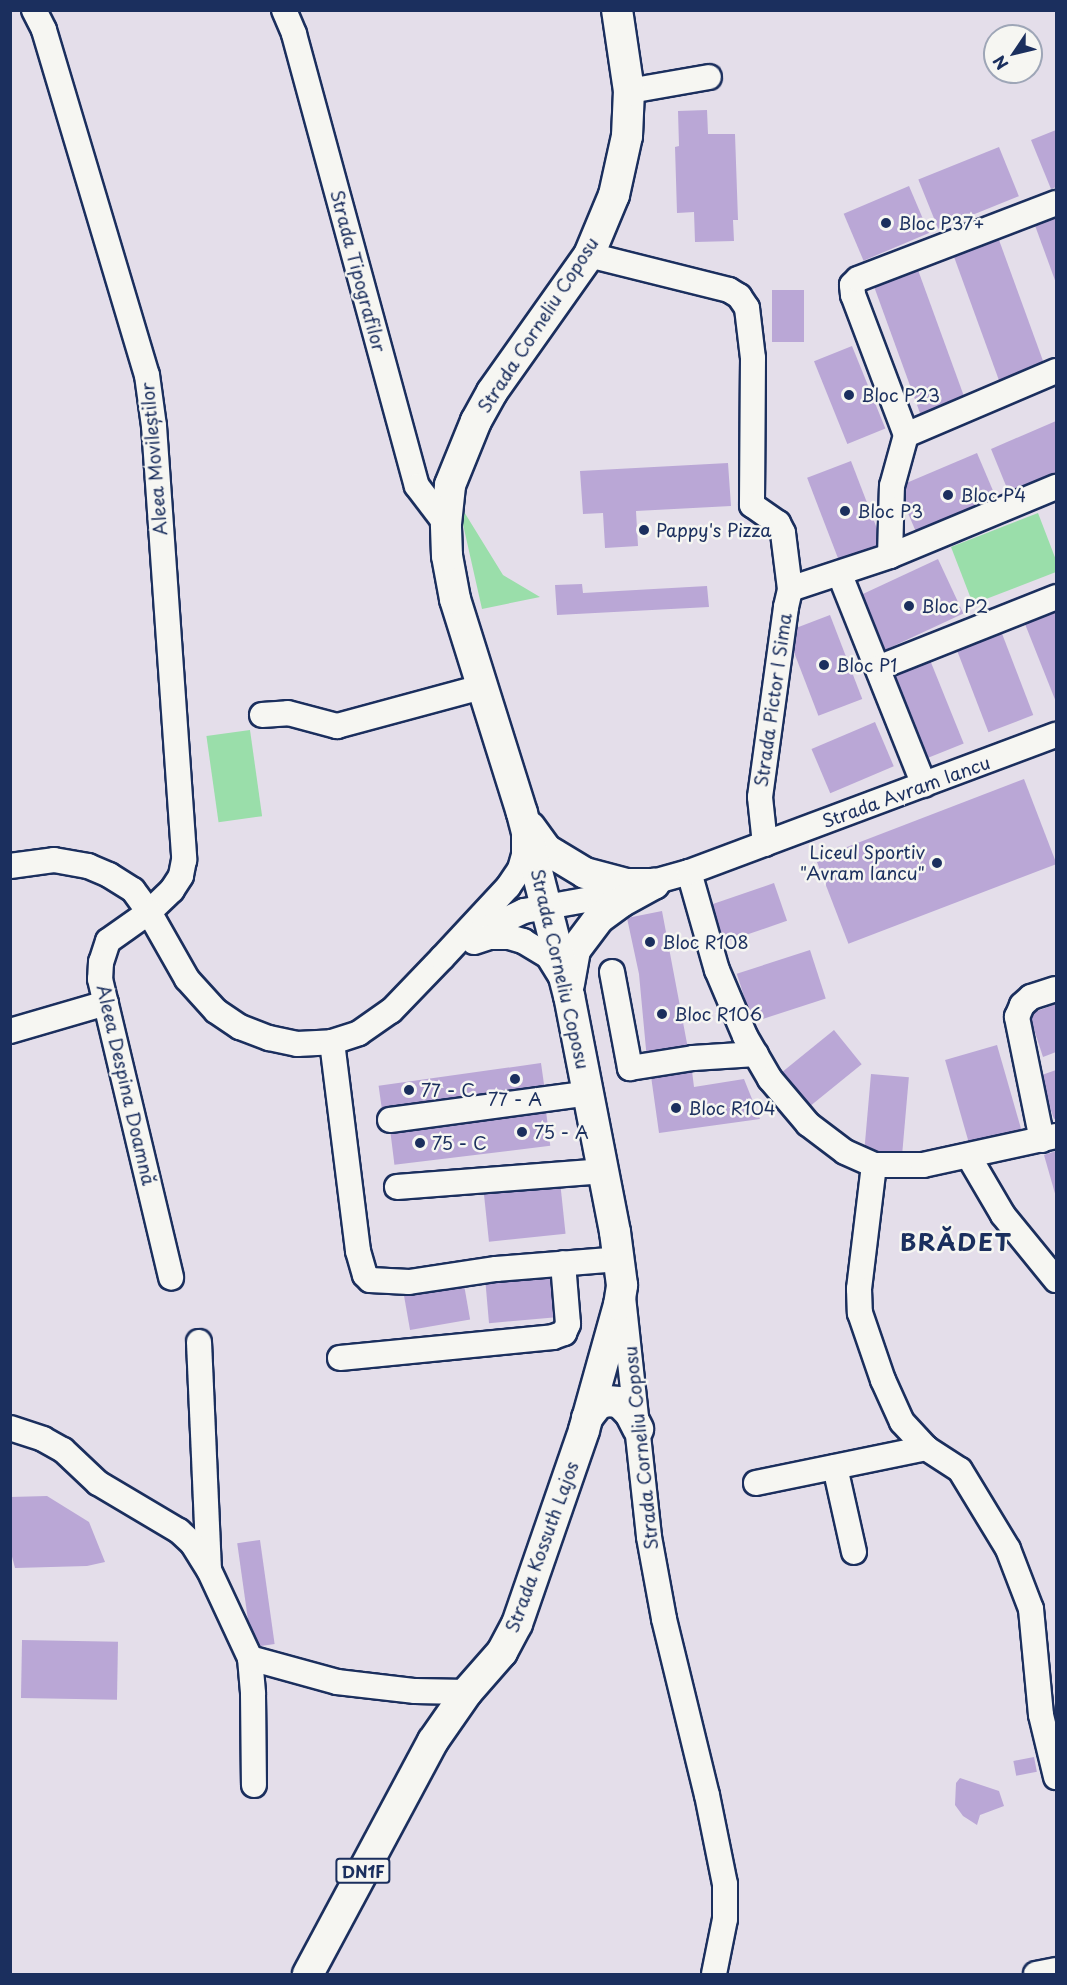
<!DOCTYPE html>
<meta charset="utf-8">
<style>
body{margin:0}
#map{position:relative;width:1067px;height:1985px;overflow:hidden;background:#e4deea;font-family:"Playpen Sans",sans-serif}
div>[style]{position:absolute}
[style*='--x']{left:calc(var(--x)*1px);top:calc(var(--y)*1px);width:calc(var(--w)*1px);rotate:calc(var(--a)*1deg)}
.green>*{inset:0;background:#9adeaa;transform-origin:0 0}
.building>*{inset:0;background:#baa7d6;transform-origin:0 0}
.roads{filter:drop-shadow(2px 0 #1b2f5e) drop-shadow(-2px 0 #1b2f5e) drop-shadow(0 2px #1b2f5e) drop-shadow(0 -2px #1b2f5e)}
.minor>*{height:24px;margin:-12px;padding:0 12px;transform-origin:12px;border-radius:12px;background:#f6f6f2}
.major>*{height:30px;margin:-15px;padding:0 15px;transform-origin:15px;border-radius:15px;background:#f6f6f2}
.dots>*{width:16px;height:16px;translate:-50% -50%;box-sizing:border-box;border:3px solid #f6f6f2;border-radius:50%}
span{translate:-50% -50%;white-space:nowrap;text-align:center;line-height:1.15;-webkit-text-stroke:5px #f6f6f2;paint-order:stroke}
.shield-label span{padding:2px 4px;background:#f6f6f2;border:2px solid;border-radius:4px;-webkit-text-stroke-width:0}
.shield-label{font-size:16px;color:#1b2f5e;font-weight:700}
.poi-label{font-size:18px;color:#1b2f5e}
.left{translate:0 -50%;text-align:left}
.right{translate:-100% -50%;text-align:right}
.street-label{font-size:18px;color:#1b2f5e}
.district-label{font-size:24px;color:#1b2f5e;font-weight:700;letter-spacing:1.5px}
.frame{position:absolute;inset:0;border:12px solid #1b2f5e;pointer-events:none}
.north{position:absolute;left:983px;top:24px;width:60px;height:60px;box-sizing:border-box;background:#f6f6f2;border:2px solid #9ea6b7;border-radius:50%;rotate:235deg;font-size:16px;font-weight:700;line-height:24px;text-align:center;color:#1b2f5e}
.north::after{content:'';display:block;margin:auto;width:21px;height:27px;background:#1b2f5e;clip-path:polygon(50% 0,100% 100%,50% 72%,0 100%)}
</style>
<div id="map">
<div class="green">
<i style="clip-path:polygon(458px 502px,503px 575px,540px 597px,482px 609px)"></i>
<i style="clip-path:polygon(1038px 513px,1056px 560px,1056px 572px,973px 604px,951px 547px)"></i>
<i style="left:250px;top:730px;width:87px;height:44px;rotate:82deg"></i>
</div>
<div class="building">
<i style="clip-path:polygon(707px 110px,708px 134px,735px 134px,738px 220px,733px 220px,734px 241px,695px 242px,694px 212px,677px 213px,675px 147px,679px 146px,678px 111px)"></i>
<i style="clip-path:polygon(1056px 130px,1056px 187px,1051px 189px,1031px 140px)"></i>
<i style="left:999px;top:147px;width:53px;height:87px;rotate:68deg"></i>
<i style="left:909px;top:186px;width:51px;height:71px;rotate:67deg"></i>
<i style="clip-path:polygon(1056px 211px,1056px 283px,1033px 220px)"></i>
<i style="left:999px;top:240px;width:140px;height:48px;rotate:70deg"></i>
<i style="left:918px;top:270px;width:140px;height:47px;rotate:70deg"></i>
<i style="left:772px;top:290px;width:32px;height:52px"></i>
<i style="left:852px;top:346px;width:89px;height:41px;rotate:68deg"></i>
<i style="clip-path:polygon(1056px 421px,1056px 479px,1011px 498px,991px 449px)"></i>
<i style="left:977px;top:453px;width:53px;height:87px;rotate:67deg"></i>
<i style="left:851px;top:461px;width:90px;height:47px;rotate:69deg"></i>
<i style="clip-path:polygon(728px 463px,731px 506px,636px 511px,638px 546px,605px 548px,603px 513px,583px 514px,580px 471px)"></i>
<i style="left:938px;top:559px;width:60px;height:93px;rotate:65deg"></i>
<i style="clip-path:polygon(582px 584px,583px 593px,707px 586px,709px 607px,557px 615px,555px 585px)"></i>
<i style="clip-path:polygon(1056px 611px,1056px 702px,1025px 624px)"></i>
<i style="left:830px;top:615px;width:90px;height:47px;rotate:69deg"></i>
<i style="left:1001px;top:631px;width:90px;height:48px;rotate:69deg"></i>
<i style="left:930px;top:660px;width:90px;height:47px;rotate:68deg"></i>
<i style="left:875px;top:722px;width:48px;height:69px;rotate:67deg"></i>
<i style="left:1024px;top:779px;width:91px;height:223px;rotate:69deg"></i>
<i style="left:774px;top:883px;width:40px;height:70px;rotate:71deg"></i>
<i style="clip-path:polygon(662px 911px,689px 1054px,647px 1060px,639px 974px,627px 918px)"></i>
<i style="left:810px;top:950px;width:51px;height:77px;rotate:72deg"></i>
<i style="clip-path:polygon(1056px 1004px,1056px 1052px,1043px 1057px,1029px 1014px)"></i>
<i style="left:834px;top:1030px;width:44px;height:73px;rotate:51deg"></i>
<i style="left:997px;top:1045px;width:89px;height:54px;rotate:74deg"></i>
<i style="left:541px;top:1063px;width:28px;height:164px;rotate:82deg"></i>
<i style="clip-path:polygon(691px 1063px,694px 1087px,744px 1079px,760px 1119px,659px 1133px,650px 1069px)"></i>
<i style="clip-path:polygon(1056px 1070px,1056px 1118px,1054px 1119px,1039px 1076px)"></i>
<i style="left:871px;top:1074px;width:38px;height:80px;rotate:5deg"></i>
<i style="left:546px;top:1111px;width:35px;height:157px;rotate:83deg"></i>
<i style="clip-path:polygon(1056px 1151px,1056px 1197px,1044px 1155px)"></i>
<i style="left:560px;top:1181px;width:53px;height:77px;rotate:84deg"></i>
<i style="left:558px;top:1274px;width:43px;height:73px;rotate:85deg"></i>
<i style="left:463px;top:1279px;width:41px;height:61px;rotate:80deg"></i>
<i style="clip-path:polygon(47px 1496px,89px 1522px,105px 1562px,87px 1566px,15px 1568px,10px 1549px,10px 1497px)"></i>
<i style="left:260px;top:1540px;width:105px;height:23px;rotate:82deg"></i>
<i style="left:22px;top:1640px;width:96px;height:58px;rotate:1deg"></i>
<i style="left:1034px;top:1757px;width:15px;height:21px;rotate:79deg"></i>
<i style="clip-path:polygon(960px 1778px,999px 1791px,1004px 1806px,980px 1815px,977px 1825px,963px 1816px,955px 1805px,956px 1783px)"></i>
</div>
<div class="roads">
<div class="minor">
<i style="--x:34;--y:10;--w:22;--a:63"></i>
<i style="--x:44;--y:30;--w:360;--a:73.4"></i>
<i style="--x:147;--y:375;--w:51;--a:82.2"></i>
<i style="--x:154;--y:426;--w:435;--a:86"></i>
<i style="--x:184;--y:860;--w:16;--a:101"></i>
<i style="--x:181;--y:876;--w:17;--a:123"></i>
<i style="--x:172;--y:890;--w:32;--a:136"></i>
<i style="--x:149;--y:912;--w:50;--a:144.7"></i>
<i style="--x:108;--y:941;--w:22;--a:108"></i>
<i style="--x:101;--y:962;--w:17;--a:93"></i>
<i style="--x:100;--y:979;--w:307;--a:76.6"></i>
<i style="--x:284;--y:10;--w:26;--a:67"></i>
<i style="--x:294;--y:34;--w:468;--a:74.8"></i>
<i style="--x:417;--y:486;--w:48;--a:52.7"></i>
<i style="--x:629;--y:91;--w:81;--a:-9.9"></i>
<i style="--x:589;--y:255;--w:144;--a:14"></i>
<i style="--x:729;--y:290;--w:12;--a:31"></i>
<i style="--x:739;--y:296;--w:14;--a:56"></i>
<i style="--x:747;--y:308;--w:50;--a:83.2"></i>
<i style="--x:753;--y:358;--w:147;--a:90.4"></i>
<i style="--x:752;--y:505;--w:32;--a:35"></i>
<i style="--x:778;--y:523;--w:11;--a:63"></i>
<i style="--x:783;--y:533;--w:56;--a:82.9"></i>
<i style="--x:906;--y:435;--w:163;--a:-23.1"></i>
<i style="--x:890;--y:556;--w:180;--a:-22.6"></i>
<i style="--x:840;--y:575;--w:226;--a:68.2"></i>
<i style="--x:878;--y:668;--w:192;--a:-21.7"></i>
<i style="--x:262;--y:715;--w:26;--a:-4"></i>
<i style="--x:288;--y:713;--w:51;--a:14.9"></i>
<i style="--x:337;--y:726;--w:150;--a:-15.1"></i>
<i style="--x:765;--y:844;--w:47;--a:-96.1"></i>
<i style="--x:760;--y:797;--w:192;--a:-82.2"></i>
<i style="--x:786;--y:607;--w:18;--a:-77"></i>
<i style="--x:790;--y:589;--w:105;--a:-18.3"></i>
<i style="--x:890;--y:556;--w:70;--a:-88.4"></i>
<i style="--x:892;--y:486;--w:53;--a:-74.6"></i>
<i style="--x:906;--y:435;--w:150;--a:-110.7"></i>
<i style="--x:853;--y:295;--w:10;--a:-96"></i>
<i style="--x:852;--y:285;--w:8;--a:-45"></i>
<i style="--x:858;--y:279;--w:212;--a:-21"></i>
<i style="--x:10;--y:866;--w:44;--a:-7.8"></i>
<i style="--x:54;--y:860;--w:35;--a:10"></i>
<i style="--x:88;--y:866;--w:23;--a:23"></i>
<i style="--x:109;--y:875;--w:28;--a:32"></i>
<i style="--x:133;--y:890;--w:27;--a:54"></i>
<i style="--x:149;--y:912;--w:77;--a:60.4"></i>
<i style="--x:187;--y:979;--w:43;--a:47.8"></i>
<i style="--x:216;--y:1011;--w:29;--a:34"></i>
<i style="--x:240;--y:1027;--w:31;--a:21"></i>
<i style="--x:269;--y:1038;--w:29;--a:12"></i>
<i style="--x:297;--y:1044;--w:35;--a:-3"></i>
<i style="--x:332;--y:1042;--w:28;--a:-18"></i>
<i style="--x:359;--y:1033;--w:39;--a:-35"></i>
<i style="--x:391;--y:1011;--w:74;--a:-46.1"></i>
<i style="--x:442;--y:958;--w:97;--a:-47.1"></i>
<i style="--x:508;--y:887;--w:22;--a:-56"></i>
<i style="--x:520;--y:869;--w:15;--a:-74"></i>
<i style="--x:524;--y:855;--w:19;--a:-90"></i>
<i style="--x:689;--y:872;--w:102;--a:74.1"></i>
<i style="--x:717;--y:970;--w:72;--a:67"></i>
<i style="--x:745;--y:1036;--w:50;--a:59.8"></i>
<i style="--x:770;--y:1079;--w:59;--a:49.8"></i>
<i style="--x:808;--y:1124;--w:46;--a:37.1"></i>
<i style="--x:845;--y:1152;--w:32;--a:24"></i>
<i style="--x:874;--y:1165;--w:49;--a:0"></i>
<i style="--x:923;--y:1165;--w:136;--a:-12.3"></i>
<i style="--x:473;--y:935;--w:56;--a:-25.2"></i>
<i style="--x:524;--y:911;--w:73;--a:-10.2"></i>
<i style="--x:596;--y:898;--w:97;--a:-15.6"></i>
<i style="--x:689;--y:872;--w:392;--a:-20.5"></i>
<i style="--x:474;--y:942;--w:16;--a:-18"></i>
<i style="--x:489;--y:937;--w:20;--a:0"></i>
<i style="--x:509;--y:937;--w:15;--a:16"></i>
<i style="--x:523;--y:941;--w:29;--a:31"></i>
<i style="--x:548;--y:956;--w:26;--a:58"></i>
<i style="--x:612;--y:972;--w:98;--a:79.4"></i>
<i style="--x:630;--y:1068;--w:64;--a:-9"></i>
<i style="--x:693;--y:1058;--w:63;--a:-3.6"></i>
<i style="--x:10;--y:1031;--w:100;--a:-16.3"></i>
<i style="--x:332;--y:1042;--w:211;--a:82.9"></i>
<i style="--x:358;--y:1251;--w:25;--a:74"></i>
<i style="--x:365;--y:1275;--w:7;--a:45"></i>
<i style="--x:370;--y:1280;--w:39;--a:3"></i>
<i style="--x:409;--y:1282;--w:88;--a:-8.5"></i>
<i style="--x:496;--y:1269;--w:123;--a:-4.6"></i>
<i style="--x:390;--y:1120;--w:201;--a:-7.7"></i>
<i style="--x:1042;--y:1140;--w:126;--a:-101.5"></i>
<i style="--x:1017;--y:1017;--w:13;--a:-67"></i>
<i style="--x:1022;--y:1005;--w:12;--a:-42"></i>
<i style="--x:1031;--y:997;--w:26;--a:-18"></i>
<i style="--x:969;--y:1157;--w:67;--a:59.6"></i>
<i style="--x:1003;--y:1215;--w:84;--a:50.8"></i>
<i style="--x:874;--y:1165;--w:125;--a:96.9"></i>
<i style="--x:859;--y:1289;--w:24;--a:88"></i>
<i style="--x:860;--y:1313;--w:71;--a:71.1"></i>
<i style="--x:883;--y:1380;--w:46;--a:65.7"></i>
<i style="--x:902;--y:1422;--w:35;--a:47"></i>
<i style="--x:926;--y:1448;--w:40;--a:32.9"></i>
<i style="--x:960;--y:1470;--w:92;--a:58.7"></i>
<i style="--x:1008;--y:1549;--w:64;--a:69"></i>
<i style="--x:1031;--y:1609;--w:106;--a:84.6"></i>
<i style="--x:1041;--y:1715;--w:64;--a:76.4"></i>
<i style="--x:397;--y:1187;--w:208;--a:-4.4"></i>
<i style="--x:623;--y:1297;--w:241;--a:83.8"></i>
<i style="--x:649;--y:1537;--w:83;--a:79.6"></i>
<i style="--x:664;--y:1619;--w:181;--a:76.3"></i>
<i style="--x:707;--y:1795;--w:91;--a:78.6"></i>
<i style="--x:725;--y:1884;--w:35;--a:90"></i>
<i style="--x:725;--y:1919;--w:56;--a:101.3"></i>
<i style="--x:199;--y:1342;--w:225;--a:87.5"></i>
<i style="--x:340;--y:1358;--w:214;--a:-5.6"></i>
<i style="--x:553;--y:1337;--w:12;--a:-20"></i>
<i style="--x:564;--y:1333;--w:10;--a:-66"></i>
<i style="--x:568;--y:1324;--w:61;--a:-94.7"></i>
<i style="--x:10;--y:1428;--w:35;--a:18"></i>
<i style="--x:43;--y:1439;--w:23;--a:29"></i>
<i style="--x:63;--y:1450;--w:48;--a:43.3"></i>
<i style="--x:98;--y:1483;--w:94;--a:30.7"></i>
<i style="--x:179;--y:1531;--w:18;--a:43"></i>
<i style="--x:192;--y:1543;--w:32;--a:58"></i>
<i style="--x:209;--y:1570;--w:97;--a:65"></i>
<i style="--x:250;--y:1658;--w:36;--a:85"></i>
<i style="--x:253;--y:1694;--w:91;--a:89.4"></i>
<i style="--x:835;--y:1467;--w:87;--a:77.4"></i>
<i style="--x:756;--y:1483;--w:174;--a:-11.6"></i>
<i style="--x:250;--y:1658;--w:90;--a:15.4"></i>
<i style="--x:337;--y:1682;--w:79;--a:6.6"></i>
<i style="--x:415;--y:1691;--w:52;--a:1.1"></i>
<i style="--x:1036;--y:1974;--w:20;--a:-11"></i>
</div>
<div class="major">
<i style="--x:530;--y:827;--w:29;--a:54"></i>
<i style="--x:547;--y:850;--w:44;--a:31.2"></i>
<i style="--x:585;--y:873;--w:43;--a:14.7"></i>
<i style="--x:627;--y:884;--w:27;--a:0"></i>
<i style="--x:569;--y:984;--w:35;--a:-80"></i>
<i style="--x:575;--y:950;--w:40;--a:-53"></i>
<i style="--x:599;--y:918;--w:27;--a:-36"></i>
<i style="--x:621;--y:902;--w:38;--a:-29"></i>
<i style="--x:587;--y:1418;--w:18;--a:-52"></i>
<i style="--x:598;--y:1404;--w:9;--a:-18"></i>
<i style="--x:607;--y:1401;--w:12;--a:5"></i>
<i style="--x:619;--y:1402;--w:16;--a:45"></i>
<i style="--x:630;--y:1413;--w:18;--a:63"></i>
<i style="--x:308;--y:1974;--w:264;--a:-61.8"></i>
<i style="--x:433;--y:1741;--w:60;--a:-55.2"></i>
<i style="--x:467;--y:1692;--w:53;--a:-48.8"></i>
<i style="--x:502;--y:1652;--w:32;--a:-62"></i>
<i style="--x:517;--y:1624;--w:205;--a:-70.9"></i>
<i style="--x:584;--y:1430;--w:130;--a:-74.4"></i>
<i style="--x:619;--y:1305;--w:20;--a:-81"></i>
<i style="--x:622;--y:1285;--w:53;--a:-97.5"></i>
<i style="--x:615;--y:1232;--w:240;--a:-101"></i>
<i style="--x:569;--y:996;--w:189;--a:-104.4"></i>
<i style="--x:522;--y:813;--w:224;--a:-107.4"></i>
<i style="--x:455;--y:599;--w:44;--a:-100.5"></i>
<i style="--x:447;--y:556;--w:32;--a:-92"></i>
<i style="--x:446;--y:524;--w:39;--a:-84"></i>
<i style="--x:450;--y:485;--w:69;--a:-67.9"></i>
<i style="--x:476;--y:421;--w:33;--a:-61"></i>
<i style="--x:492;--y:392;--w:168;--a:-54.7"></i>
<i style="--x:589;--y:255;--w:65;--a:-67.4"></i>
<i style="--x:614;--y:195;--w:60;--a:-77.6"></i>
<i style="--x:627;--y:136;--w:45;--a:-87.5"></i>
<i style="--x:629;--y:91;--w:82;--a:-98.4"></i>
</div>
</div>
<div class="dots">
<i style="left:886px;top:223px;background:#1b2f5e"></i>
<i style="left:849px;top:395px;background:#1b2f5e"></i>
<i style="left:948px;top:495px;background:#1b2f5e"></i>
<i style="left:845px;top:511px;background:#1b2f5e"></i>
<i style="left:644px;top:530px;background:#1b2f5e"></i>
<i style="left:909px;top:606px;background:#1b2f5e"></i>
<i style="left:824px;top:665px;background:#1b2f5e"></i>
<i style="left:937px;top:863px;background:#1b2f5e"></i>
<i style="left:650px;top:942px;background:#1b2f5e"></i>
<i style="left:662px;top:1014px;background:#1b2f5e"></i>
<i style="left:515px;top:1079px;background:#1b2f5e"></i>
<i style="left:409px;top:1090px;background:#1b2f5e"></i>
<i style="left:676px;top:1108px;background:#1b2f5e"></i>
<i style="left:522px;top:1132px;background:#1b2f5e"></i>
<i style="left:420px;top:1143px;background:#1b2f5e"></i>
</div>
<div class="shield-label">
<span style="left:363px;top:1871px">DN1F</span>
</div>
<div class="poi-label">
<span class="left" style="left:898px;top:223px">Bloc P37+</span>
<span class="left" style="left:861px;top:395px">Bloc P23</span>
<span class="left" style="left:960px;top:495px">Bloc P4</span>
<span class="left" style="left:857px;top:511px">Bloc P3</span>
<span class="left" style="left:656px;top:530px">Pappy's Pizza</span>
<span class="left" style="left:921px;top:606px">Bloc P2</span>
<span class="left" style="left:836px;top:665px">Bloc P1</span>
<span class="right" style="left:925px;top:863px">Liceul Sportiv<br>"Avram Iancu"</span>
<span class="left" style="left:662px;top:942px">Bloc R108</span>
<span class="left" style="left:674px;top:1014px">Bloc R106</span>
<span class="left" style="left:421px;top:1090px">77 - C</span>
<span style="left:515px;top:1099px">77 - A</span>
<span class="left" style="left:688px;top:1108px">Bloc R104</span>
<span class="left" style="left:534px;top:1132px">75 - A</span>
<span class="left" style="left:432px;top:1143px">75 - C</span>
</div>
<div class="street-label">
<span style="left:358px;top:271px;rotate:75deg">Strada Tipografilor</span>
<span style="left:538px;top:325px;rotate:-57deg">Strada Corneliu Coposu</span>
<span style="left:154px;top:459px;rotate:-95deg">Aleea Movileștilor</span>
<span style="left:773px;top:700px;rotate:-82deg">Strada Pictor I Sima</span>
<span style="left:906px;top:792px;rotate:-20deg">Strada Avram Iancu</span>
<span style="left:560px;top:969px;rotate:77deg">Strada Corneliu Coposu</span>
<span style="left:126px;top:1085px;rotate:77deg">Aleea Despina Doamnă</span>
<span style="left:641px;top:1448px;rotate:-96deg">Strada Corneliu Coposu</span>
<span style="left:542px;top:1547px;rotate:-70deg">Strada Kossuth Lajos</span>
</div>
<div class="district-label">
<span style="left:956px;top:1242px">BRĂDET</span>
</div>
<div class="frame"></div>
<div class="north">N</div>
</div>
